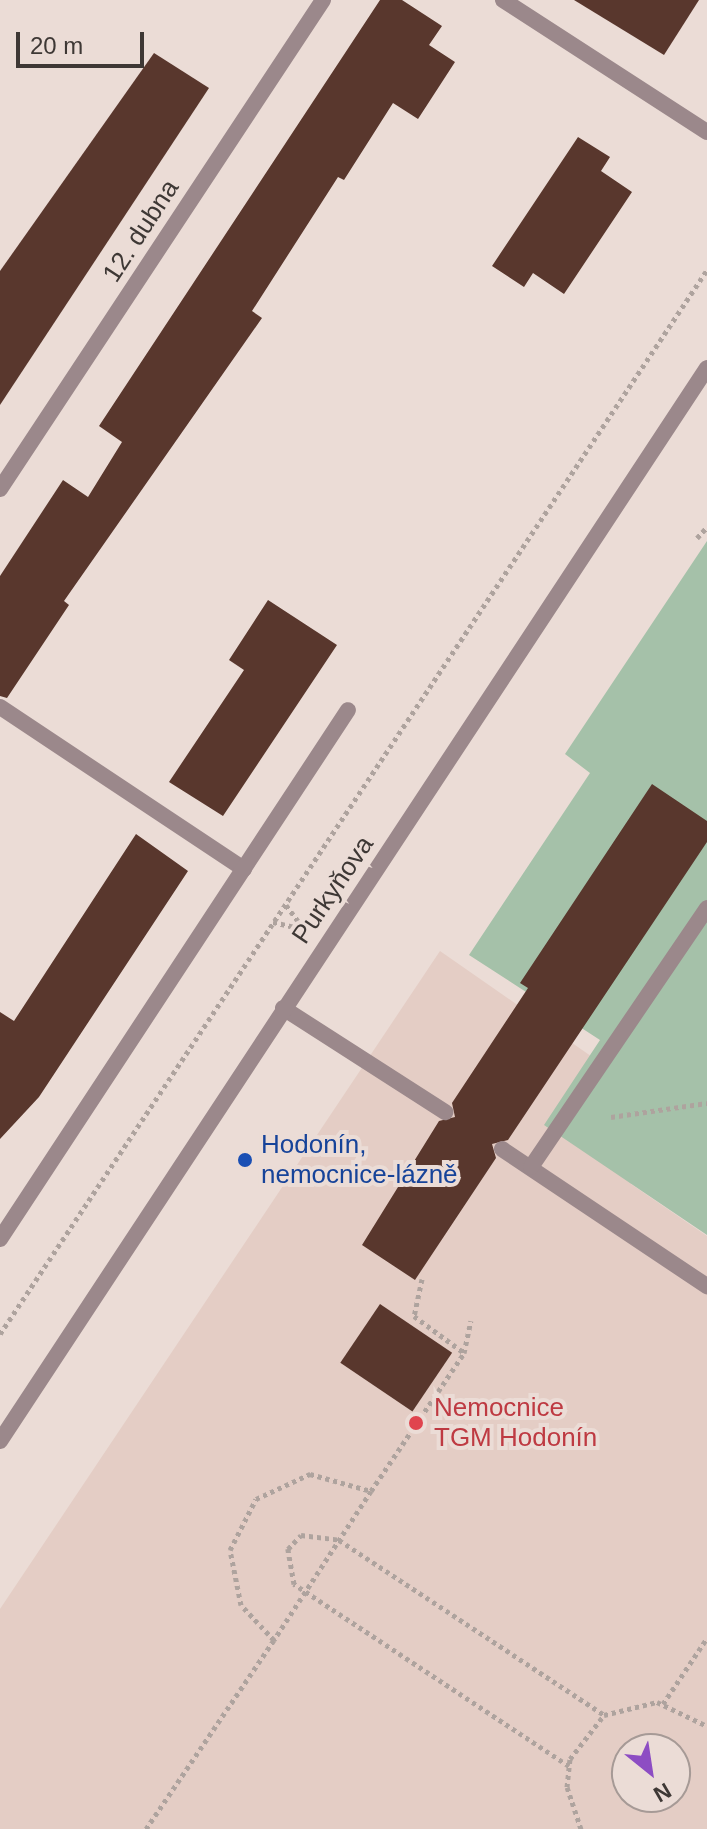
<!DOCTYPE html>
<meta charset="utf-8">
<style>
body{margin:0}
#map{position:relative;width:707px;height:1829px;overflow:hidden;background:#ebdcd6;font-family:Arial,sans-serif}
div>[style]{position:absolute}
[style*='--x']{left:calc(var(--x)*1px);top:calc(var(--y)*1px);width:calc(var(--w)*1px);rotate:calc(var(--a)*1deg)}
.built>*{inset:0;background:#e4cdc5}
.green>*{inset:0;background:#a5c1a9}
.building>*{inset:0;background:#59372d;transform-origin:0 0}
.path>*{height:5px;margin-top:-2.5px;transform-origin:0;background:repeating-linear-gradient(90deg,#aea39e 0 4px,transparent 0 8px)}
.service>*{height:16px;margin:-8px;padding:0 8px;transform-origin:8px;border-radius:8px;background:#9b888b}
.minor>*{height:16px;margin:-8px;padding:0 8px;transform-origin:8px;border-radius:8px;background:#9b888b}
.tertiary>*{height:16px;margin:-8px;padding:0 8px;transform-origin:8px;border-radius:8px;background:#9b888b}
.dots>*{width:22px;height:22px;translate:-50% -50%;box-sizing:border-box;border:4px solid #ebdcd6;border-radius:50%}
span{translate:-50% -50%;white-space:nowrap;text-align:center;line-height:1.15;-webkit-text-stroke:8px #ebdcd6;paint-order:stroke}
.street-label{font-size:26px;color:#3e3835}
.transit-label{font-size:26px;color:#164399}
.left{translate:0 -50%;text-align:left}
.health-label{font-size:26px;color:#be3a42}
.north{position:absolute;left:611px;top:1733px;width:80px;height:80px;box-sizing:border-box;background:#ebdcd6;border:2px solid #a69a96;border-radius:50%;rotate:150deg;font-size:22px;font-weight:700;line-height:32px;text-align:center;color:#3e3835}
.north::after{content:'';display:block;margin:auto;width:28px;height:36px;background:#8d4dc3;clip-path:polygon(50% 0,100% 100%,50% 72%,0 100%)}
.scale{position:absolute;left:16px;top:32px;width:128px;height:36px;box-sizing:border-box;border:4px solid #3e3835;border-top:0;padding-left:10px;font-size:24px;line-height:28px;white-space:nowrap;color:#3e3835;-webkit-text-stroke:6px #ebdcd6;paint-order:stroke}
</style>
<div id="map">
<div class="built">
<i style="clip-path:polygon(evenodd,440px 951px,677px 1116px,631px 1184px,707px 1236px,707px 1829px,0 1829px,0 1609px,440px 951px,627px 1749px,675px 1749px,675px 1797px,627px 1797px,627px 1749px)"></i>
</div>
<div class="green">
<i style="clip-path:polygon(707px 541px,707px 1235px,544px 1125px,600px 1040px,469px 955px,590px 773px,565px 754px)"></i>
</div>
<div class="building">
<i style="clip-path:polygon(380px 0,402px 0,442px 26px,429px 45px,455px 62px,418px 119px,393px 103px,344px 180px,338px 177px,252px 311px,262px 318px,64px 601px,69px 605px,7px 698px,0 696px,0 576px,63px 480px,88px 497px,122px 442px,99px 426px)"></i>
<i style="clip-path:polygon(574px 0,699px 0,664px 55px)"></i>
<i style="clip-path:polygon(154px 53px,209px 88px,0 405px,0 271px)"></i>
<i style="clip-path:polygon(578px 137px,610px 157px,601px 171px,632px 192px,564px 294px,533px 273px,524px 287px,492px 266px)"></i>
<i style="clip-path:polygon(268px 600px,337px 645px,223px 816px,169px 782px,244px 670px,229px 660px)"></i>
<i style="clip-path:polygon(652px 784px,707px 821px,707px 842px,508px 1140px,492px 1144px,496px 1158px,415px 1280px,362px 1245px,439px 1121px,455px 1117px,452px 1103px,528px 988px,520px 983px)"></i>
<i style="clip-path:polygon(136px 834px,188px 871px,39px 1097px,0 1139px,0 1012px,14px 1021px)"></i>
<i style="left:380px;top:1304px;width:87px;height:71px;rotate:34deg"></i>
</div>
<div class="path">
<i style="--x:697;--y:538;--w:15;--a:-48"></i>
<i style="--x:286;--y:905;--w:30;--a:53"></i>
<i style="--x:273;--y:922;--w:32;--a:13"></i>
<i style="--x:611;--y:1117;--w:97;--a:-8.3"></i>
<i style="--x:422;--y:1279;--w:38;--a:102"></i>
<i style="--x:414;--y:1316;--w:61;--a:36.3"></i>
<i style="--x:0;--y:1334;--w:1277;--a:-56.4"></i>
<i style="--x:310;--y:1474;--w:63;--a:15.6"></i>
<i style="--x:371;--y:1491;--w:178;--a:123.1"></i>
<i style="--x:274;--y:1640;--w:48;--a:-133.3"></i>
<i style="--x:241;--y:1605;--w:56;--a:-101.3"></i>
<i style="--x:230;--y:1550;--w:57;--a:-63"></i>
<i style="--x:256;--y:1499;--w:60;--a:-24.8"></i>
<i style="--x:371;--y:1491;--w:166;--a:-56"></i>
<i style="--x:464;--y:1353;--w:33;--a:-78"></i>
<i style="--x:663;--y:1704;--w:79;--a:-56.3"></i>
<i style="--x:569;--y:1766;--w:330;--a:-146.5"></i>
<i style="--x:294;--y:1584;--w:36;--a:-100"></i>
<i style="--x:288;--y:1549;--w:19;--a:-47"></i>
<i style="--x:301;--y:1535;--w:38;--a:7"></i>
<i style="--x:339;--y:1540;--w:318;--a:33.4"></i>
<i style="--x:146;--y:1829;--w:228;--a:-55.9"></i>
<i style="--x:581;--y:1829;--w:44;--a:-108.4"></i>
<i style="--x:567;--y:1787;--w:28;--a:-84"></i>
<i style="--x:570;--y:1759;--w:56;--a:-52.3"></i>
<i style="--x:604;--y:1715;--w:55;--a:-13.8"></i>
<i style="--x:657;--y:1702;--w:55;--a:25.6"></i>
</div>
<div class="service">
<i style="--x:283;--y:1008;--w:193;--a:32.7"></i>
<i style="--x:502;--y:1149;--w:247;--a:33.8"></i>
<i style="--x:531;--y:1167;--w:313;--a:-55.8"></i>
</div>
<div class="minor">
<i style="--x:503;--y:0;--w:243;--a:32.9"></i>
<i style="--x:0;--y:489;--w:586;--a:-56.55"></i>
<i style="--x:0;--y:707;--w:293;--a:33.6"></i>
<i style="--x:0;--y:1239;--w:633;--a:-56.66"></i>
</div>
<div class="tertiary">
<i style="--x:0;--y:1441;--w:1285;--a:-56.62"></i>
</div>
<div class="dots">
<i style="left:245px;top:1160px;background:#1a4fb4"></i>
<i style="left:416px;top:1423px;background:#e0444e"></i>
</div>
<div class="street-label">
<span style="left:141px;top:231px;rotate:-57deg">12. dubna</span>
<span style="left:333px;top:890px;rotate:-56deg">Purkyňova</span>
</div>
<div class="transit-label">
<span class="left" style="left:261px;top:1160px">Hodonín,<br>nemocnice-lázně</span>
</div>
<div class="health-label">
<span class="left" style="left:434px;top:1423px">Nemocnice<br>TGM Hodonín</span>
</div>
<div class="north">N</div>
<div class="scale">20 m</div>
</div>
